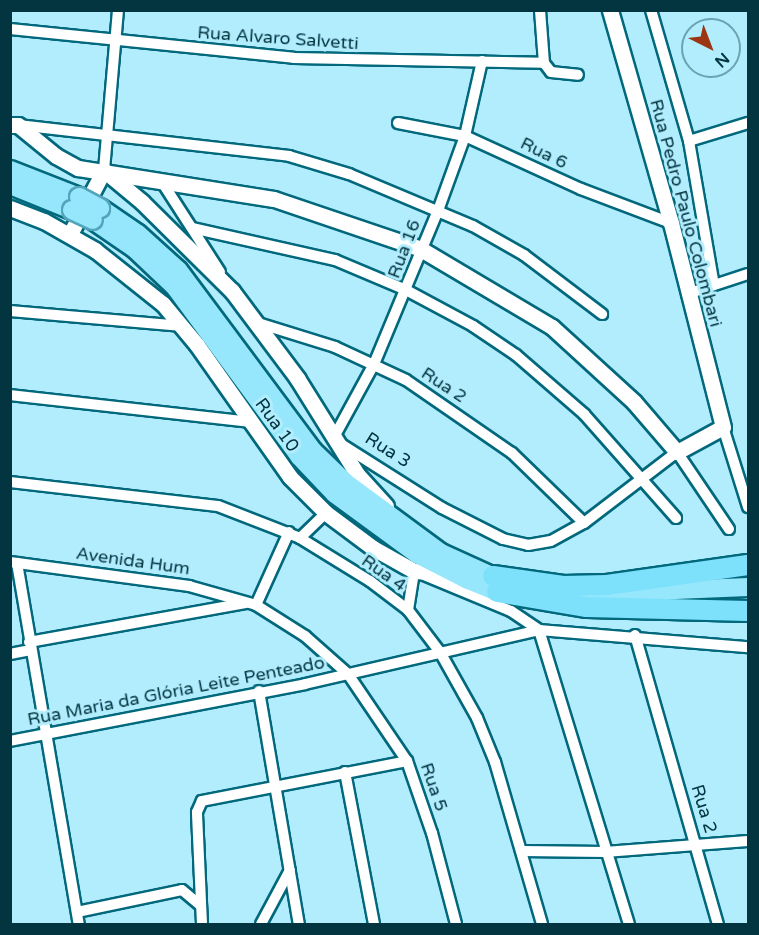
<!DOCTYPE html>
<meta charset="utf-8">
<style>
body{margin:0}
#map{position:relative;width:759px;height:935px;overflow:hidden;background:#b2edfe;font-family:"Varela Round",sans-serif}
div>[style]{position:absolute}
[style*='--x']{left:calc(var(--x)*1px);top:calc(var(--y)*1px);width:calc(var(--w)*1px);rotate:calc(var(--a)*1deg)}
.roads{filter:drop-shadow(2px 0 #02687c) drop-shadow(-2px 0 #02687c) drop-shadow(0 2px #02687c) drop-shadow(0 -2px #02687c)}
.minor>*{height:10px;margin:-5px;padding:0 5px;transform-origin:5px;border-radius:5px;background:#fff}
.secondary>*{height:15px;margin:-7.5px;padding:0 7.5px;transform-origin:7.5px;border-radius:7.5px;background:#fff}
.trunk>*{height:18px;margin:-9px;padding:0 9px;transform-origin:9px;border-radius:9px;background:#97e7fc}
.motorway>*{height:20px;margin:-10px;padding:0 10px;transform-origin:10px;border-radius:10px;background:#7de1fc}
.bridges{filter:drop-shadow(2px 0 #52a5ba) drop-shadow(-2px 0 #52a5ba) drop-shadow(0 2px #52a5ba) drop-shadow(0 -2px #52a5ba)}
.trunk-bridge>*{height:18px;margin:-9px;padding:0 9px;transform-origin:9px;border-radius:9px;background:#97e7fc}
span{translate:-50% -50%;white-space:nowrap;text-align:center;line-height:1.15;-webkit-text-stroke:6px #b2edfe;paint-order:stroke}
.street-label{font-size:18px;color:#033540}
.frame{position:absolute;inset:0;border:12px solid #033540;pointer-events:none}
.north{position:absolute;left:681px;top:18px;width:60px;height:60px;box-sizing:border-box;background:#b2edfe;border:2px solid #6ca3b2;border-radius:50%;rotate:138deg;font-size:16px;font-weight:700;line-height:24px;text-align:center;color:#033540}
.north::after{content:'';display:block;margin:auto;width:21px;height:27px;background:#9c3512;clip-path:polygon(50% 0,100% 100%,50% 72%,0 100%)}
</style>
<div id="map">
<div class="roads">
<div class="minor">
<i style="--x:540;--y:10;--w:53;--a:85.7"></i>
<i style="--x:651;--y:10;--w:136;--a:73.8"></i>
<i style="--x:689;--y:141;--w:146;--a:80.2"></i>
<i style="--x:10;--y:29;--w:285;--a:5.8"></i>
<i style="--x:294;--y:58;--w:250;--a:1.1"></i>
<i style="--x:482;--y:61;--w:77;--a:102.8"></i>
<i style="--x:465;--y:136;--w:77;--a:109.9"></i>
<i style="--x:439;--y:208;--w:169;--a:112.6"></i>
<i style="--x:374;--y:364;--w:85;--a:118.7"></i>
<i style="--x:333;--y:439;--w:129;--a:32.3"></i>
<i style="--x:442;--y:508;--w:68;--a:26.9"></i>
<i style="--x:503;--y:539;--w:26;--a:13"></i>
<i style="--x:528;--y:545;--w:23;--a:-10"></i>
<i style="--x:551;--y:541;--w:38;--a:-29"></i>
<i style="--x:584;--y:523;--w:117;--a:-37.4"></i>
<i style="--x:677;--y:452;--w:93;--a:56"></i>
<i style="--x:544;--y:63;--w:11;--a:52"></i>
<i style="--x:551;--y:72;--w:27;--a:6"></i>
<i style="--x:398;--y:123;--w:68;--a:11"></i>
<i style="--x:465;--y:136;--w:128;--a:24.6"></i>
<i style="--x:581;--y:189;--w:96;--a:20.7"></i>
<i style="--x:18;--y:125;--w:273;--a:6.5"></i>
<i style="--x:289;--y:156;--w:63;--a:16.7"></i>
<i style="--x:349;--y:174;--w:134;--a:22.8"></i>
<i style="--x:473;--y:226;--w:59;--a:29.6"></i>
<i style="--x:524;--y:255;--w:98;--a:37.1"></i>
<i style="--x:689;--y:141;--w:62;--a:-17"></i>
<i style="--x:104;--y:170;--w:161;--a:-85"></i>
<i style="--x:162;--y:182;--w:107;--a:57.2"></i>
<i style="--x:192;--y:228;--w:147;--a:12.6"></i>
<i style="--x:335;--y:260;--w:77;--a:22.9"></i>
<i style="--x:406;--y:290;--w:76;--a:28.2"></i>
<i style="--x:473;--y:326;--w:52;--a:34"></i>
<i style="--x:516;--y:355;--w:90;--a:40.9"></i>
<i style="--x:584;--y:414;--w:139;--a:48.5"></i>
<i style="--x:687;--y:294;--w:64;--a:-18.2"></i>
<i style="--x:10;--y:311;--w:173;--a:5"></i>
<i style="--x:258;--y:323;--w:81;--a:17.3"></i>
<i style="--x:335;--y:347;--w:78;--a:24.9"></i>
<i style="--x:406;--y:380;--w:129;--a:34.6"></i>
<i style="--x:512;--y:453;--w:100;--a:44.2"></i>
<i style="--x:10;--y:395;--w:242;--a:6.4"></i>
<i style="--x:723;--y:427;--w:84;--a:72.6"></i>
<i style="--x:10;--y:482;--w:209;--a:6.6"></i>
<i style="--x:218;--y:506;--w:88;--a:21.3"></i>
<i style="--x:300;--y:538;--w:82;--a:31.6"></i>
<i style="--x:370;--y:581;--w:48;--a:37.3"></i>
<i style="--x:408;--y:610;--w:53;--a:52.7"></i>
<i style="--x:440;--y:652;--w:76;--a:60.7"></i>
<i style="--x:477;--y:718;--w:48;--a:67.8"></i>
<i style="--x:495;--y:762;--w:169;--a:73.8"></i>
<i style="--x:300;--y:538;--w:36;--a:-44"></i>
<i style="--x:10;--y:562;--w:181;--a:7.6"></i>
<i style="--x:189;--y:586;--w:70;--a:15.8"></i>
<i style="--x:256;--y:605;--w:58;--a:32.3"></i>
<i style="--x:305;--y:636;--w:57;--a:41.5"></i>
<i style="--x:348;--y:674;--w:105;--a:55.9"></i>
<i style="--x:407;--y:761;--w:76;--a:70.9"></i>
<i style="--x:432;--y:833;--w:94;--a:75.2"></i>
<i style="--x:17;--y:563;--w:366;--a:80.3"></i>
<i style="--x:256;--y:605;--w:80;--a:-65.7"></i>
<i style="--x:408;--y:610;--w:39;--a:-81"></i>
<i style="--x:414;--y:571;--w:105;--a:22.4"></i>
<i style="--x:511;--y:611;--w:34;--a:34"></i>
<i style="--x:539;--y:630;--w:307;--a:73"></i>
<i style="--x:635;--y:635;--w:301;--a:74"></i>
<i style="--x:29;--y:642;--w:220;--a:-10.2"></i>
<i style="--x:10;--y:654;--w:21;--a:-11"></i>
<i style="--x:259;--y:691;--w:236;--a:80.3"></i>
<i style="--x:10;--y:741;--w:300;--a:-10.9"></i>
<i style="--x:305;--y:684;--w:240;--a:-13"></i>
<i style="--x:539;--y:630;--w:210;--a:4.7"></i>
<i style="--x:345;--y:772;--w:155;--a:79.2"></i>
<i style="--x:522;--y:851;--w:83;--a:0.7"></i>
<i style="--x:605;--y:852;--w:143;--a:-4.4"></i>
<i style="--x:77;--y:912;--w:107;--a:-11.8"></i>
<i style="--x:182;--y:890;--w:23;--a:40"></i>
<i style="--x:202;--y:924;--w:112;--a:-92.6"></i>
<i style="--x:197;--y:812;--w:12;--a:-66"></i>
<i style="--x:202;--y:801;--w:209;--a:-11"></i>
<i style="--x:261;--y:924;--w:61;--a:-61.8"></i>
</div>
<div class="secondary">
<i style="--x:10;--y:125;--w:8;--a:0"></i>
<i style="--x:18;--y:125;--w:49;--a:39.2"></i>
<i style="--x:56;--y:156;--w:25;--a:29"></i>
<i style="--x:78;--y:168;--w:198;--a:9"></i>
<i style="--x:274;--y:199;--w:153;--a:18.7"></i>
<i style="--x:419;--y:248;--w:155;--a:30.7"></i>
<i style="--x:552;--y:327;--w:111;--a:42.4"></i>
<i style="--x:634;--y:402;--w:66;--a:49.3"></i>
<i style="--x:677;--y:452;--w:52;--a:-28.5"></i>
<i style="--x:723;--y:427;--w:211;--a:-104.3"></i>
<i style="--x:671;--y:223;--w:222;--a:-106"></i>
<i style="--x:106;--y:172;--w:47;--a:39.8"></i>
<i style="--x:142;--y:202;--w:127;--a:44.7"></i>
<i style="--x:232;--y:291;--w:109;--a:53.2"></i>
<i style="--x:297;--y:378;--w:113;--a:58"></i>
<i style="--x:357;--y:474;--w:43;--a:47.8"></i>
<i style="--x:10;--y:208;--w:36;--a:21"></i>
<i style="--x:44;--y:221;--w:59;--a:29.6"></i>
<i style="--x:95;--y:250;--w:87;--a:38.5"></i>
<i style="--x:163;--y:304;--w:53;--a:50.3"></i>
<i style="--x:197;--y:345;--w:161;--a:54.8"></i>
<i style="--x:290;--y:477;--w:51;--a:45"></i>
<i style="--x:326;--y:513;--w:59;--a:36.7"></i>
<i style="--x:373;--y:548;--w:47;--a:29.3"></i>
<i style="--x:414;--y:571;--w:38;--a:3"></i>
<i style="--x:70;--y:234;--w:72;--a:-62"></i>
</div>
<div class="trunk">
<i style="--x:10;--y:170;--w:74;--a:21.4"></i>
<i style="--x:10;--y:185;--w:67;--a:22"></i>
<i style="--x:100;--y:208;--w:46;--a:34.4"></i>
<i style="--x:138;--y:234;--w:54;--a:42"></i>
<i style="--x:178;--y:270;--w:226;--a:53.3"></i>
<i style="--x:313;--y:451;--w:46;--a:44.1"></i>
<i style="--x:346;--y:483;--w:118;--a:36.4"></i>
<i style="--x:441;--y:553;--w:70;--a:24.4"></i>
<i style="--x:93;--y:220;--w:51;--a:34.6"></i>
<i style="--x:135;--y:249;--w:55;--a:43.5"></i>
<i style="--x:175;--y:287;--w:210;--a:53.7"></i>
<i style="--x:299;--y:456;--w:52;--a:46.5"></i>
<i style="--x:335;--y:494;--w:102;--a:36.2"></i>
<i style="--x:417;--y:554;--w:57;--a:27"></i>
<i style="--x:468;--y:580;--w:31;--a:22"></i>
<i style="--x:497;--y:592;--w:16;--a:4"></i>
<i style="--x:555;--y:595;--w:193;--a:-2.4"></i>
</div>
<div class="motorway">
<i style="--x:493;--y:576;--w:71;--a:8.1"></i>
<i style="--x:563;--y:586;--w:44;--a:-1.3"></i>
<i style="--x:607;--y:585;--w:142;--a:-8.1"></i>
<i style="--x:497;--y:592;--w:91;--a:9.5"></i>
<i style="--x:587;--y:607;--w:161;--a:1.4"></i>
</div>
</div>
<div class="bridges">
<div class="trunk-bridge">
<i style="--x:79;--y:197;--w:24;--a:28"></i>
<i style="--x:72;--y:210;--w:23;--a:25"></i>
</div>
</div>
<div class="street-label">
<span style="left:278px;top:38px;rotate:4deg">Rua Alvaro Salvetti</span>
<span style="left:544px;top:153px;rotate:26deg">Rua 6</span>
<span style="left:686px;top:213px;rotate:75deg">Rua Pedro Paulo Colombari</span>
<span style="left:404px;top:249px;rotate:-69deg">Rua 16</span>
<span style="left:444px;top:385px;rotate:33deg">Rua 2</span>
<span style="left:277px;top:425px;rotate:54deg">Rua 10</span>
<span style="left:388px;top:450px;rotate:32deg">Rua 3</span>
<span style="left:133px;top:561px;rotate:8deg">Avenida Hum</span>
<span style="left:384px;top:573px;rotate:35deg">Rua 4</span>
<span style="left:176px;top:691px;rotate:-11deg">Rua Maria da Glória Leite Penteado</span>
<span style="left:434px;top:787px;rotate:71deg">Rua 5</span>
<span style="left:704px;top:809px;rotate:73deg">Rua 2</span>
</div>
<div class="frame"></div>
<div class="north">N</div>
</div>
